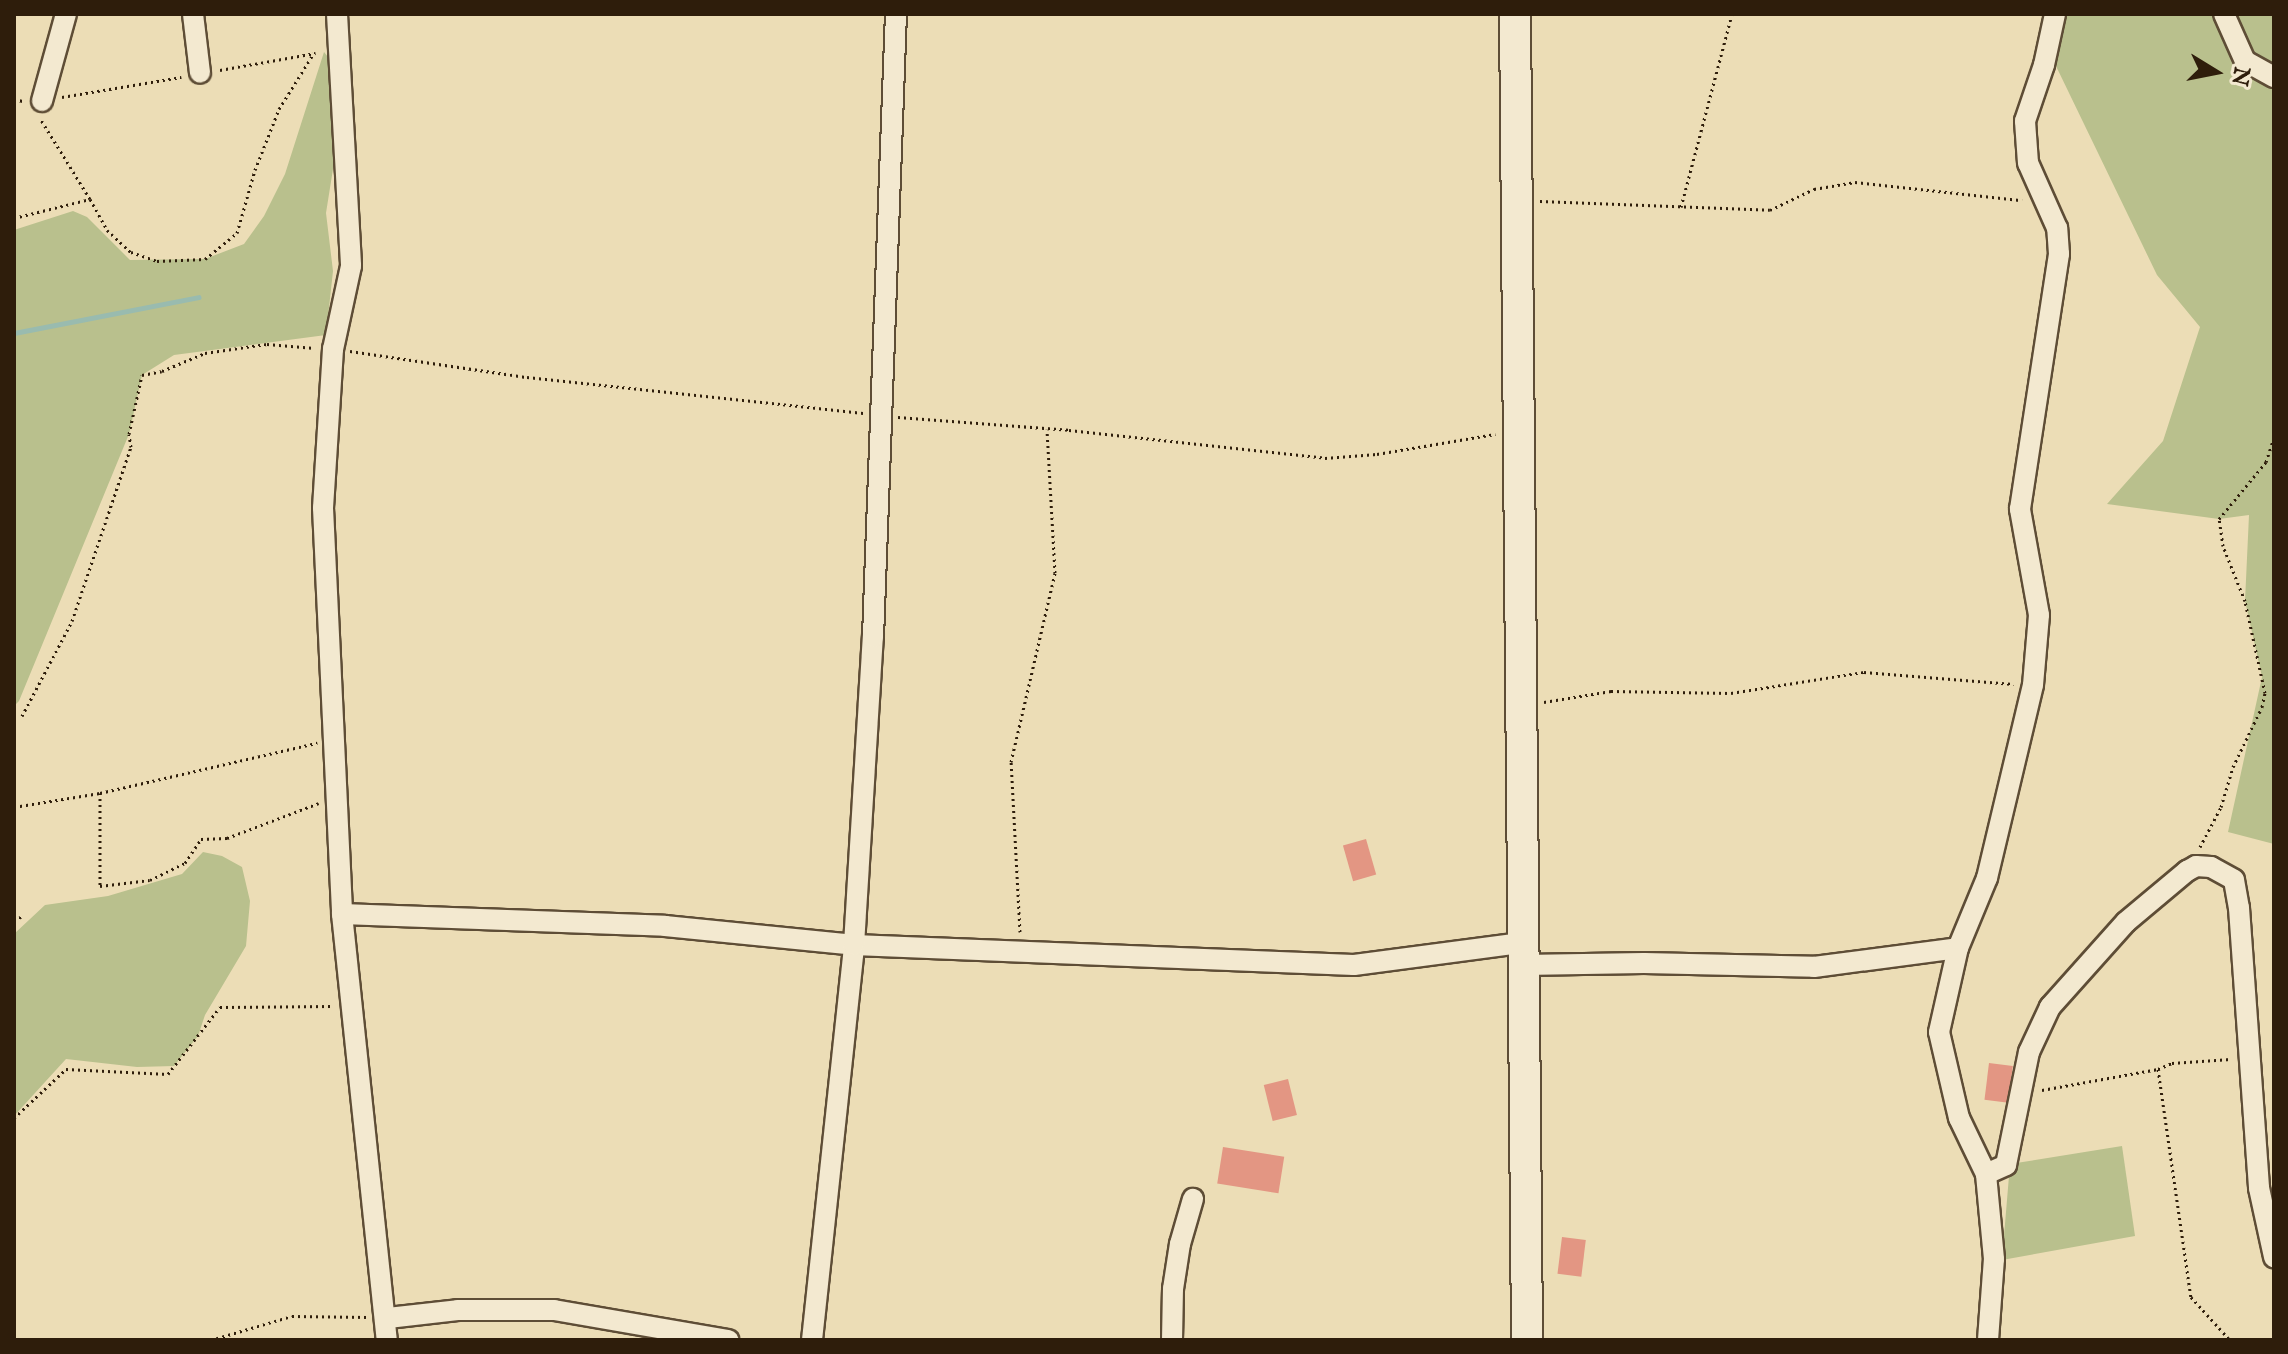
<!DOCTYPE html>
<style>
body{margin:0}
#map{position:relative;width:2288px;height:1354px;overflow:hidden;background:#ecddb6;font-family:"IM FELL English",serif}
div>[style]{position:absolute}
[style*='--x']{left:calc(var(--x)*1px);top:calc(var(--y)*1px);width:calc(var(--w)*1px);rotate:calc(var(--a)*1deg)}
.green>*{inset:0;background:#b9c08d}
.stream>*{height:5px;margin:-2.5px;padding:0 2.5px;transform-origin:2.5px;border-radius:2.5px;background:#99bbaf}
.building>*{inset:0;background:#e39683;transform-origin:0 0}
.path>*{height:3px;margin-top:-1.5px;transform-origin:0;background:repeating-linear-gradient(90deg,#2e1d0b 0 2px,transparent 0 6px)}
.roads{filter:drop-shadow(2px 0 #5e4d36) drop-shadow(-2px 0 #5e4d36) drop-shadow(0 2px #5e4d36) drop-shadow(0 -2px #5e4d36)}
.street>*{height:20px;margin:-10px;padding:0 10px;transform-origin:10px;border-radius:10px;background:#f3e9d0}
.secondary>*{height:30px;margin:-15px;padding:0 15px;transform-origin:15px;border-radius:15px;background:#f3e9d0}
span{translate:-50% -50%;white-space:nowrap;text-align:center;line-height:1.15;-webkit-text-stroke:7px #f3e9d0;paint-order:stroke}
.frame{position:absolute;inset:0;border:16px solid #2e1d0b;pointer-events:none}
.north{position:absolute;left:2176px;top:32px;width:80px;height:80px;-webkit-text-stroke:6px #f3e9d0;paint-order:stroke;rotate:100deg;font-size:22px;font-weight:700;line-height:32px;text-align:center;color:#2e1d0b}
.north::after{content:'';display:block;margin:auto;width:28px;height:36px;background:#2e1d0b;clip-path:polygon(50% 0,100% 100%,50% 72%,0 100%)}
</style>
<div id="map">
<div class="green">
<i style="clip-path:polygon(2063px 14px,2274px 14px,2274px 844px,2228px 832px,2262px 677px,2245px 601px,2249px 515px,2219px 519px,2107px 504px,2163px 441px,2200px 327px,2157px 275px,2055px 64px)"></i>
<i style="clip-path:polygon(324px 52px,347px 81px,326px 213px,333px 271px,326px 335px,174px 355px,142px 375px,129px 434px,19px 701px,14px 706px,14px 230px,73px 211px,87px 217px,130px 260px,205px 259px,244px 244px,264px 216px,285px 174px)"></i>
<i style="clip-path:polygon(203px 852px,222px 856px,242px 867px,250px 901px,246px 946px,205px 1015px,198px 1036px,174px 1066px,137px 1067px,66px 1059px,14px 1116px,14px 934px,45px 905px,108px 896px,182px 874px)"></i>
<i style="clip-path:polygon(2122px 1146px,2135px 1236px,2002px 1260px,2010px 1164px)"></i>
</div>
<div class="stream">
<i style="--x:14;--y:333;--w:188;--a:-11"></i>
</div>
<div class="building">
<i style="left:1366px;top:839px;width:37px;height:24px;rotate:74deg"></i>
<i style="left:1989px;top:1063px;width:24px;height:37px;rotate:7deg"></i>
<i style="left:1288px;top:1079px;width:37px;height:25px;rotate:76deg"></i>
<i style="left:1223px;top:1147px;width:62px;height:37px;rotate:9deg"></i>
<i style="left:1562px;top:1237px;width:24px;height:37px;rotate:7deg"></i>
</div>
<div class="path">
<i style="--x:220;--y:70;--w:97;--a:-10.1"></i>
<i style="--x:62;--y:97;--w:121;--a:-9.5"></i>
<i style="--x:14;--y:99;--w:9;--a:13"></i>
<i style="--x:90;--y:199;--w:35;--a:61"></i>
<i style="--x:107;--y:230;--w:33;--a:43"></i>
<i style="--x:131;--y:252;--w:28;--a:19"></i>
<i style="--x:157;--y:261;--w:48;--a:-2.4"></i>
<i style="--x:205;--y:259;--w:41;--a:-39.1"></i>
<i style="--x:237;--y:233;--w:66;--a:-74.1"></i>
<i style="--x:255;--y:170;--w:66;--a:-68.5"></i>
<i style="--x:279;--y:109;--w:66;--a:-58"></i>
<i style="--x:1540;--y:201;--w:230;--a:2.2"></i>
<i style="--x:1770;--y:210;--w:49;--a:-25.5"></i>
<i style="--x:1814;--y:189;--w:42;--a:-9.7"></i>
<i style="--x:1855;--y:182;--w:168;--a:6.2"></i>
<i style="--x:1681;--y:207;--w:200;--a:-75.2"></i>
<i style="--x:14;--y:218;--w:78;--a:-14"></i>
<i style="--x:90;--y:199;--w:95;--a:-121.7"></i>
<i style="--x:350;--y:351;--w:179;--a:8.4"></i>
<i style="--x:527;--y:377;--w:338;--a:6.1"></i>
<i style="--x:898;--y:417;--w:171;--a:4.3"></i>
<i style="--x:1069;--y:430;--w:258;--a:6.2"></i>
<i style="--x:1325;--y:458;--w:52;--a:-4.4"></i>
<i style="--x:1377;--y:454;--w:120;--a:-9.6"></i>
<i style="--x:1544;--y:702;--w:68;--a:-9.3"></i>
<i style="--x:1611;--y:691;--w:120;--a:1"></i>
<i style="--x:1731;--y:693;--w:135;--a:-9"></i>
<i style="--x:1864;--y:672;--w:150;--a:4.6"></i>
<i style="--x:22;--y:716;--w:107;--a:-62.2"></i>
<i style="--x:72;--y:621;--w:184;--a:-71.3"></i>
<i style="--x:131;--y:447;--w:13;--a:-99"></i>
<i style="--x:129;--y:434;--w:60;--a:-77.6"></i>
<i style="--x:142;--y:375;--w:20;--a:-11"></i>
<i style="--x:162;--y:371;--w:47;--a:-22.7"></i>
<i style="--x:205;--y:353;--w:63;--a:-8.3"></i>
<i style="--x:267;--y:344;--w:48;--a:4.8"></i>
<i style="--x:100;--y:793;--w:93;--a:90"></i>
<i style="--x:100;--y:886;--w:50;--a:-6.8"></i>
<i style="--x:150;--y:880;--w:39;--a:-26"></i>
<i style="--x:185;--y:863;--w:29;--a:-56"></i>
<i style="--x:201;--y:839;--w:26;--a:-2"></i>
<i style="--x:227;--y:838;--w:98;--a:-20.8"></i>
<i style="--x:14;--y:807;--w:87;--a:-9.2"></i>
<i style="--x:100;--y:793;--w:223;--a:-13"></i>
<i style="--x:2200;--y:847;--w:45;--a:-62.3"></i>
<i style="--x:2221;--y:807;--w:42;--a:-73.3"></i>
<i style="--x:2233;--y:767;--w:67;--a:-64.2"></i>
<i style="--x:2262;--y:707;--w:14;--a:-78"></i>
<i style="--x:2265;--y:693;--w:94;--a:-102.3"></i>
<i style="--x:2245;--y:601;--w:59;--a:-111.8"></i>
<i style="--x:2223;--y:546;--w:27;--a:-98"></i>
<i style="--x:2219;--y:519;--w:74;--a:-50.5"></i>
<i style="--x:2266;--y:462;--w:25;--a:-72"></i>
<i style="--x:14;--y:921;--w:9;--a:-32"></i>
<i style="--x:1020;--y:932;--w:170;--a:-93"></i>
<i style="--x:1011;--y:762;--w:194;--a:-76.9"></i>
<i style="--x:1055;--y:573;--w:144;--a:-93.2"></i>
<i style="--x:2158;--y:1069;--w:230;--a:81.8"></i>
<i style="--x:2191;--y:1297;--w:58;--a:47.8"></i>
<i style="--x:2042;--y:1090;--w:118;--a:-10.3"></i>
<i style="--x:2158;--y:1069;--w:15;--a:-23"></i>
<i style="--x:2172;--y:1063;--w:59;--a:-3.9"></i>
<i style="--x:14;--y:1118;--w:71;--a:-43.3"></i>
<i style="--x:66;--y:1069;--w:102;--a:2.8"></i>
<i style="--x:168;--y:1074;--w:85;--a:-52.2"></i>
<i style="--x:220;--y:1007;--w:113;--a:-0.5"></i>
<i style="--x:211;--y:1340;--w:84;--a:-16.5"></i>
<i style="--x:292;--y:1316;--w:76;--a:0.8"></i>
</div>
<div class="roads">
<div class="street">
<i style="--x:193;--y:14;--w:59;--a:83.2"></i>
<i style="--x:337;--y:14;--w:252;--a:86.8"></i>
<i style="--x:351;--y:266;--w:85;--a:102.2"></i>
<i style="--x:333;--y:349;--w:159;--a:93.6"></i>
<i style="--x:323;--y:508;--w:406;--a:87.3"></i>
<i style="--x:342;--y:914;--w:428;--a:84"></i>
<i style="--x:2224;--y:14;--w:51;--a:65.9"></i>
<i style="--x:2245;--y:61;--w:33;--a:29"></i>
<i style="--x:42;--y:101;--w:90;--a:-74.6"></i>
<i style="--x:342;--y:914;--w:323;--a:2.1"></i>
<i style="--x:665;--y:926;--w:190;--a:5.7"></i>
<i style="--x:854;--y:945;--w:500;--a:2.29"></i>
<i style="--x:1354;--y:965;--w:169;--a:-7.5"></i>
<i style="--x:1523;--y:965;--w:121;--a:-0.9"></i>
<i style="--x:1644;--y:963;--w:170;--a:1.3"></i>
<i style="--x:1814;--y:967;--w:145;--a:-7.5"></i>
<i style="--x:1986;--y:1174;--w:22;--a:-24"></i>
<i style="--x:2006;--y:1165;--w:115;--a:-78.5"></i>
<i style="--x:2029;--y:1052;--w:50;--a:-65"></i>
<i style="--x:2050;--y:1007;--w:114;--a:-48.2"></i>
<i style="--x:2126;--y:922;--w:80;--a:-39.9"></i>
<i style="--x:2187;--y:871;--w:10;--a:-29"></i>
<i style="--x:2196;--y:866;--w:15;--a:4"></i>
<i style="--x:2211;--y:867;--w:26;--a:29"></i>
<i style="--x:2234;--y:880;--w:28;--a:80"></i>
<i style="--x:2239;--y:908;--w:281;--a:85.9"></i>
<i style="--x:2259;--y:1188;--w:71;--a:77.7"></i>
<i style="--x:388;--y:1318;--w:70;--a:-6.5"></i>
<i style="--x:458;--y:1310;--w:96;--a:0"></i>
<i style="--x:554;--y:1310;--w:177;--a:9.8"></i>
<i style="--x:812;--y:1340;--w:397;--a:-83.9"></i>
<i style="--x:854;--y:945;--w:309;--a:-86.5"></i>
<i style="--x:873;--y:637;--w:623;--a:-87.89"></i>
<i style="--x:1172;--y:1340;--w:51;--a:-88.9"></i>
<i style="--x:1173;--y:1289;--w:46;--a:-81.2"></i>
<i style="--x:1180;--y:1244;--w:47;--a:-73.9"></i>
<i style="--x:1988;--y:1340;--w:81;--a:-85.8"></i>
<i style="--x:1994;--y:1259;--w:85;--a:-95.4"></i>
<i style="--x:1986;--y:1174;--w:62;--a:-115.7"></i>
<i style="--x:1959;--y:1118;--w:88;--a:-103.1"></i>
<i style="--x:1939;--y:1032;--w:86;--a:-77.3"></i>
<i style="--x:1958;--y:948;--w:76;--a:-67.5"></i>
<i style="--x:1987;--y:878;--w:198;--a:-76.6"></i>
<i style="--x:2033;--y:685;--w:70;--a:-85.1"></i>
<i style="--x:2039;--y:615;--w:108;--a:-100.2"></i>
<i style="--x:2020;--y:509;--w:258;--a:-81.3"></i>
<i style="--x:2059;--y:254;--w:26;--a:-94"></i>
<i style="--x:2057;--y:228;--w:71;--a:-114"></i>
<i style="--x:2028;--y:163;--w:42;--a:-94.1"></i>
<i style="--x:2025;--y:121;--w:59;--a:-71.3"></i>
<i style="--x:2044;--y:65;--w:52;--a:-77.8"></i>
</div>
<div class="secondary">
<i style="--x:1515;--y:14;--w:1326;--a:89.48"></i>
</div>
</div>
<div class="frame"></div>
<div class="north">N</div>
</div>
